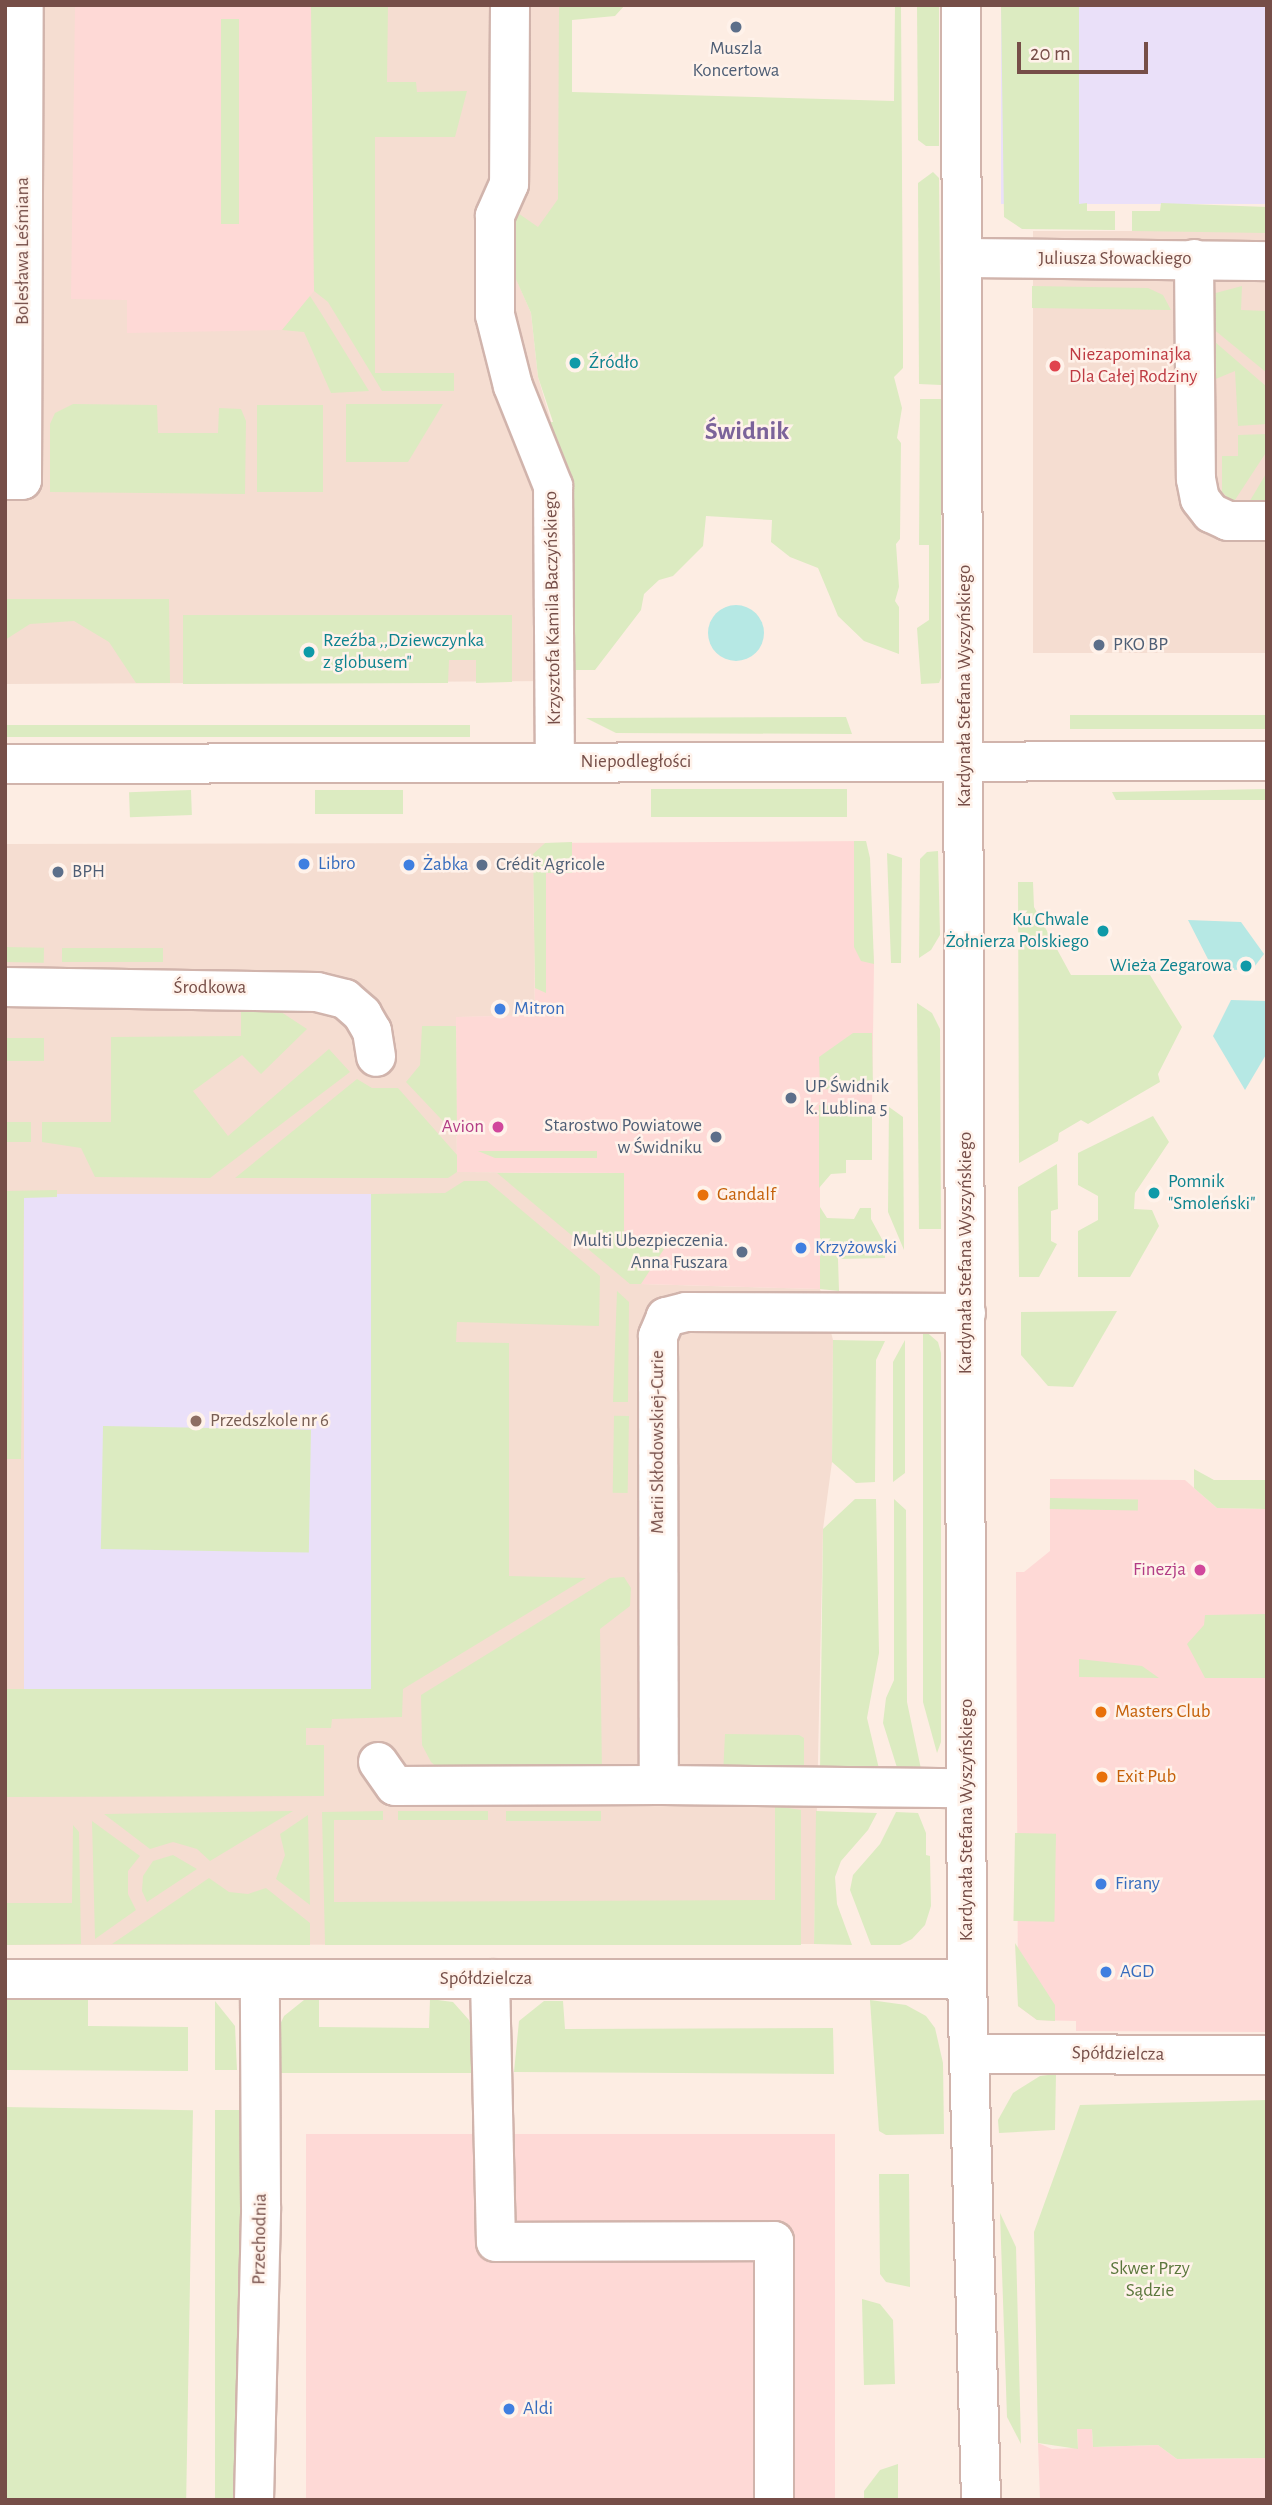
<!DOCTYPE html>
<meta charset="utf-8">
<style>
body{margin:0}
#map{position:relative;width:1272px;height:2505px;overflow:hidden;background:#fdede3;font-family:"Alegreya Sans",sans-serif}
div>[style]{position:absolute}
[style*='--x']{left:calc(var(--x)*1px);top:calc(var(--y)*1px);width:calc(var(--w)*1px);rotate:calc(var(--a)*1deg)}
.residential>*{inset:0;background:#f5ddd1;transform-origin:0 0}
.commercial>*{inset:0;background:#fed9d6;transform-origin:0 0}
.education>*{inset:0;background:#eae0f9;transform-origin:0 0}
.green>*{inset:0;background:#dcebc1;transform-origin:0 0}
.water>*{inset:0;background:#b6e8e4}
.round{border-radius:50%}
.roads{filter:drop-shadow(2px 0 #d1b4ac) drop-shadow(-2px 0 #d1b4ac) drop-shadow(0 2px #d1b4ac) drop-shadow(0 -2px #d1b4ac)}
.minor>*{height:38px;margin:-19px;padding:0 19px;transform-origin:19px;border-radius:19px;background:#fff}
.dots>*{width:19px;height:19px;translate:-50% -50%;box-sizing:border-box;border:4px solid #fff2ea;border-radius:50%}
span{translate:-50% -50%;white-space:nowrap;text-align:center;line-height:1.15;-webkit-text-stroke:5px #fff2ea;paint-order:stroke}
.service-label{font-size:19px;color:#4e5e75}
.left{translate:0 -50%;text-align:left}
.right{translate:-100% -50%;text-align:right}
.street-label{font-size:19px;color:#764e48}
.health-label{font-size:19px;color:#be3a42}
.culture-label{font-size:19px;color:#0d838f}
.shop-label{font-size:19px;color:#366cbe}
.hotel-label{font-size:19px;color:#b23c85}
.food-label{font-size:19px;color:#c56008}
.education-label{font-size:19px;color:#785e54}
.park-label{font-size:19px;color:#5b773c}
.district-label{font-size:26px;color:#7b639a;font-weight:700}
.frame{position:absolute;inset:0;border:7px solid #764e48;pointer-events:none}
.scale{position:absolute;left:1017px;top:42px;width:131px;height:32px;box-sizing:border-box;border:4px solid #764e48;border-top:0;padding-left:9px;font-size:21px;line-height:24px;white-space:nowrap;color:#764e48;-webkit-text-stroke:5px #fff2ea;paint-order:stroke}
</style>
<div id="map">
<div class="residential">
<i style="clip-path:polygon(5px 5px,572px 5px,571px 207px,515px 257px,515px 276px,531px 313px,538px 377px,576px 506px,575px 681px,5px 684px)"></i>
<i style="left:1033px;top:231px;width:234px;height:422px"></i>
<i style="clip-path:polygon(545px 843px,533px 855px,535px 1016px,456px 1017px,457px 1172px,624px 1173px,624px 1238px,641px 1284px,820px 1289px,833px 1340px,832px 1462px,823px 1529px,814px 1944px,5px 1945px,5px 844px)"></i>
</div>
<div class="commercial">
<i style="clip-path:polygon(75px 5px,311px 5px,314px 291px,282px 330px,127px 333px,127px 300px,71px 299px)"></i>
<i style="clip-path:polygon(866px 841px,874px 964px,872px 1107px,820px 1105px,820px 1289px,641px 1284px,624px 1238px,624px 1173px,457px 1172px,456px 1017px,535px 1015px,533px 854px,545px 843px)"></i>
<i style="clip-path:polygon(1050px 1479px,1185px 1480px,1217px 1508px,1267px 1509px,1267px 2032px,1076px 2031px,1076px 2021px,1037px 2020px,1018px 2006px,1016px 1572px,1024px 1572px,1050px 1551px)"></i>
<i style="left:306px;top:2134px;width:529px;height:366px"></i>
<i style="clip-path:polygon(1077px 2429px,1092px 2429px,1093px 2447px,1158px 2445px,1177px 2459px,1267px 2458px,1267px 2500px,1040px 2500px,1038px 2443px,1052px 2449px,1078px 2448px)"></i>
</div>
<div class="education">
<i style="left:1001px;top:5px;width:266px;height:199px"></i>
<i style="left:371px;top:1194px;width:495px;height:347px;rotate:90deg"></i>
</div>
<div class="green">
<i style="clip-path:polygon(311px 5px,388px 5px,387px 82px,416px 82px,417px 92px,467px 91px,455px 137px,375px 137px,375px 373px,454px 373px,454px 391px,382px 391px,328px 302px,314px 291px)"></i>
<i style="clip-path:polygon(559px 5px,625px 5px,615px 16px,572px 20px,572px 92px,894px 101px,895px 5px,901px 5px,903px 342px,903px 368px,894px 377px,902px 408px,897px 438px,901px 443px,900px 539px,896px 544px,899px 587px,895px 601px,899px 607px,899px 654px,864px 641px,838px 616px,818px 568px,790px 557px,771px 542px,772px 520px,706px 516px,703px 546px,673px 576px,659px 580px,644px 594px,641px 610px,595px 670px,576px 670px,575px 681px,567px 681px,544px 422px,553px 422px,538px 377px,531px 313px,515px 277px,515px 211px,538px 227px,558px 199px)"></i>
<i style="clip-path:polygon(917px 5px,939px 5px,939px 146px,926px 146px,918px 140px)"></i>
<i style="clip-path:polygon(1001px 5px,1079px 5px,1079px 204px,1087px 203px,1087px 211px,1115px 211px,1115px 230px,1022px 229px,1004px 217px)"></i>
<i style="left:221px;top:19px;width:18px;height:205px"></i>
<i style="clip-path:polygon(933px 172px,939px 178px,941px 385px,919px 384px,918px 183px)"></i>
<i style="clip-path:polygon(1161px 203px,1267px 207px,1267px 233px,1132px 231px,1132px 211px,1160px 211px)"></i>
<i style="clip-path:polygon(1032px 286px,1148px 288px,1163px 295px,1171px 310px,1032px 308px)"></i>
<i style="clip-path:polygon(1242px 286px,1241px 310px,1267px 311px,1267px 373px,1206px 323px,1212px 294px)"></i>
<i style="clip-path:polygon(310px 296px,321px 313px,369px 391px,331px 393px,304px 332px,282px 330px)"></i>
<i style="clip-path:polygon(1207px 335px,1267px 387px,1267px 424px,1238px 426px,1235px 371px,1206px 383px)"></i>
<i style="clip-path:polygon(920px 399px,941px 399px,941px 678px,939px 683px,921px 684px,917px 628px,929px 620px,929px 545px,919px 545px)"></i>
<i style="clip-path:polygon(73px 404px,157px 405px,158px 433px,218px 433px,219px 408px,241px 409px,246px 421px,245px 494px,50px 492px,50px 424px,55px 413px)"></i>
<i style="clip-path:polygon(346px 404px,443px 404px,408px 462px,346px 462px)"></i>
<i style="left:323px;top:405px;width:87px;height:66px;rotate:90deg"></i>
<i style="clip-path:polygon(1267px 434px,1267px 451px,1233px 503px,1222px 492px,1222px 456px,1238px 456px,1238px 435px)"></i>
<i style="clip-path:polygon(1267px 472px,1267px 504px,1248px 504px)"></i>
<i style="clip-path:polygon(5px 599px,169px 599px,170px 683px,136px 683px,109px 642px,74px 621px,30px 624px,5px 640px)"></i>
<i style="clip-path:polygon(183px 615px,512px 615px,512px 682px,476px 683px,476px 660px,449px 660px,448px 683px,183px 684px)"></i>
<i style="left:1267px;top:715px;width:14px;height:197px;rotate:90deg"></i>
<i style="clip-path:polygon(846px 717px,852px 734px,616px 733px,586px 718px)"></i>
<i style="left:470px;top:725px;width:12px;height:465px;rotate:90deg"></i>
<i style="left:651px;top:789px;width:196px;height:28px"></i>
<i style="clip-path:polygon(1267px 789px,1267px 800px,1116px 800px,1112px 792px)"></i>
<i style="left:191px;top:790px;width:25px;height:62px;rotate:88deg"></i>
<i style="left:315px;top:790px;width:88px;height:24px"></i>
<i style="clip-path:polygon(854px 841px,866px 841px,870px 858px,874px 964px,861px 961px,854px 947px)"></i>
<i style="clip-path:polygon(572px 842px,572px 873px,546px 873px,546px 993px,535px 988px,533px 854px,545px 843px)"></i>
<i style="clip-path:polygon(938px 851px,940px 935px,931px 950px,919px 958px,920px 859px,927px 852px)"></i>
<i style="clip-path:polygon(887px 853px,902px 858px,901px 963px,891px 963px)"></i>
<i style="clip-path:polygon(1018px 882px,1033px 882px,1034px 907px,1071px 975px,1150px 975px,1182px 1027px,1158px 1074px,1160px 1082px,1088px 1124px,1081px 1120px,1059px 1133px,1058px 1141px,1019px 1163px)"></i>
<i style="left:5px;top:947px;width:39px;height:15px;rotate:1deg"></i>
<i style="left:62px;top:948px;width:101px;height:14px"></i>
<i style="clip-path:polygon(917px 1003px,932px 1013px,940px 1029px,941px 1229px,919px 1229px)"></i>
<i style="clip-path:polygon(241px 1004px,272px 1006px,307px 1029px,261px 1074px,242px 1055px,193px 1091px,228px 1136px,329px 1049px,350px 1072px,210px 1178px,95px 1177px,81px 1148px,42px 1142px,42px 1122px,111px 1122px,111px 1037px,241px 1036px)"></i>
<i style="clip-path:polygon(422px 1026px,456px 1026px,457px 1136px,406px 1082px,420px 1065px)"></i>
<i style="clip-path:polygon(853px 1033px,872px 1033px,873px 1090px,820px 1089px,819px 1057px)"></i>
<i style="left:5px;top:1038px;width:39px;height:23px"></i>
<i style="clip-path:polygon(357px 1079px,372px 1088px,398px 1088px,457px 1155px,457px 1172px,448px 1178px,235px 1178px)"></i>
<i style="clip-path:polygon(819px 1105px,872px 1107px,872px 1160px,846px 1160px,846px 1173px,831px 1174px,819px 1188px)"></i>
<i style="clip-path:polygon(889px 1107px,903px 1117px,904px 1250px,888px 1212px)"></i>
<i style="clip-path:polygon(1153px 1116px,1169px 1142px,1135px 1193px,1134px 1209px,1152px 1210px,1159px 1226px,1130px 1277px,1078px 1277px,1078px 1231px,1098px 1220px,1098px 1196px,1078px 1185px,1078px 1153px)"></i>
<i style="left:5px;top:1122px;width:26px;height:20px"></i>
<i style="clip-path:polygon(478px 1151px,597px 1151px,597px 1158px,495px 1158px)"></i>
<i style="clip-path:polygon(1057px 1164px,1058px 1209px,1051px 1211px,1051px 1241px,1057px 1244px,1039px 1277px,1019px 1277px,1018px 1187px)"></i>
<i style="clip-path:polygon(497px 1173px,624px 1173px,624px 1238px,664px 1238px,664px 1249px,641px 1284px,630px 1284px)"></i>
<i style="clip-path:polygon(464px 1181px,487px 1181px,600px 1276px,599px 1326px,457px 1322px,456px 1342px,509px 1343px,509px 1576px,586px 1578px,403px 1689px,402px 1717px,332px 1719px,331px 1728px,306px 1728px,306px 1745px,324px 1745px,324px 1796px,5px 1797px,5px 1689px,371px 1689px,371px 1194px,445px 1193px)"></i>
<i style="clip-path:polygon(57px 1190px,57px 1197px,24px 1198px,21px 1459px,5px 1459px,5px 1191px)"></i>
<i style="clip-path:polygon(820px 1207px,827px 1218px,854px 1219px,860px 1208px,871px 1208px,871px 1219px,884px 1243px,885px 1258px,838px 1259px,839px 1291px,820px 1289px)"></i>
<i style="clip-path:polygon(617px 1291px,629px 1302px,628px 1402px,613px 1402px)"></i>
<i style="clip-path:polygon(1117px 1311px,1073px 1387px,1048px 1386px,1021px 1355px,1021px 1312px)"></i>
<i style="clip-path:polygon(923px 1329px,938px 1342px,941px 1353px,941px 1742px,937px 1753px,923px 1702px)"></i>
<i style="clip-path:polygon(833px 1340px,885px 1341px,876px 1360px,875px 1482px,856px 1483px,832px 1462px)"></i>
<i style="clip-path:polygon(905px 1340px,905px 1473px,893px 1482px,893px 1362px)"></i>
<i style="left:629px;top:1416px;width:77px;height:15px;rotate:91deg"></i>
<i style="left:103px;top:1426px;width:208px;height:123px;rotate:1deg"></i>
<i style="clip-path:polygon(1194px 1469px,1214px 1480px,1267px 1480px,1267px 1509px,1217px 1508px,1194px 1488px)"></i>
<i style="left:1050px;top:1498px;width:88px;height:11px;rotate:1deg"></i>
<i style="clip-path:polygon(855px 1499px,876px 1499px,879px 1653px,867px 1718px,880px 1773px,820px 1773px,823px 1529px)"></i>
<i style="clip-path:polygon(894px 1499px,906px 1510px,907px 1702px,921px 1769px,899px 1774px,883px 1723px,886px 1698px,894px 1680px)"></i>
<i style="clip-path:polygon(624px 1577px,631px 1588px,630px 1606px,600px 1629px,602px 1774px,442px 1772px,431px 1762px,422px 1745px,421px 1695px,610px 1578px)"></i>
<i style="clip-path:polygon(1267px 1614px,1267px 1678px,1205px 1678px,1187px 1644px,1204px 1625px,1205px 1615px)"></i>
<i style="clip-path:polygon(1079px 1659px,1142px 1666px,1159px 1678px,1079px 1677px)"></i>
<i style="clip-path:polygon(725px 1734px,799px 1735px,804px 1738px,804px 1775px,723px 1775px)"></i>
<i style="clip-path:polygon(775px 1806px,801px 1810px,801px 1945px,325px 1945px,322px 1812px,383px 1811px,383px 1820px,334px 1820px,334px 1902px,775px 1900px)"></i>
<i style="clip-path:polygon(293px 1811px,210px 1861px,197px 1849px,173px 1842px,150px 1849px,104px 1814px)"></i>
<i style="left:398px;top:1811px;width:90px;height:9px"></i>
<i style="left:506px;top:1811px;width:95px;height:10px"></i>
<i style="clip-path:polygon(816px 1811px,877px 1813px,868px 1830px,841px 1861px,835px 1877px,837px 1904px,852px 1945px,814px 1944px)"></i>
<i style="clip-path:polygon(896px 1812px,918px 1813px,926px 1833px,926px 1855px,930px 1856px,931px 1906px,925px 1925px,912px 1939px,900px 1945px,871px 1945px,850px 1890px,853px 1875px,880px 1844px)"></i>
<i style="clip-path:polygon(308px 1815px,310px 1905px,276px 1879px,285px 1855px,280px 1834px)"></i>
<i style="clip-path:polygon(92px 1821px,140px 1856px,128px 1871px,128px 1894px,136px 1910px,95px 1939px)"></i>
<i style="clip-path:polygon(73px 1825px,79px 1832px,81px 1944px,5px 1945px,5px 1903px,72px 1903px)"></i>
<i style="left:1015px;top:1833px;width:41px;height:88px;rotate:1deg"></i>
<i style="clip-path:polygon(173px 1855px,197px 1869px,147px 1902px,142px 1891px,143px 1876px,153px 1861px)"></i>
<i style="clip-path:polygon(209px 1878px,229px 1892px,248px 1894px,266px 1888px,310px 1923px,310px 1945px,112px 1944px)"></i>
<i style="clip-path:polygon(1015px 1943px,1055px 2005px,1055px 2021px,1037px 2020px,1018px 2006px)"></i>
<i style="clip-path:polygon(5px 1997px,88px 1998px,88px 2026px,188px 2027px,188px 2071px,5px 2070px)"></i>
<i style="clip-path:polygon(319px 1997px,319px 2027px,429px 2028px,430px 1999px,453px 2002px,469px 2020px,474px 2034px,475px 2073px,278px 2073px,278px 2029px,284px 2016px,304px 2000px)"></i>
<i style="clip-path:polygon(870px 2000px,906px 2005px,926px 2016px,935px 2028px,943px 2063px,944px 2134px,886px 2135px,879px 2131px)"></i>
<i style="clip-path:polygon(215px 2001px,235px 2026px,237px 2070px,215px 2070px)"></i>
<i style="clip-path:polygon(544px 2001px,563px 2001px,565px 2029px,833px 2028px,834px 2074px,514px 2072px,519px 2021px)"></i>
<i style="clip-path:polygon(1056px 2074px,1055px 2130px,999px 2133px,998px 2120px,1013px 2093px,1040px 2076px)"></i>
<i style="clip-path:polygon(1267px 2100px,1267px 2458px,1177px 2459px,1158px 2445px,1093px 2447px,1092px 2429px,1077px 2429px,1078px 2449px,1038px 2443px,1034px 2232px,1080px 2105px)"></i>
<i style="left:5px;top:2107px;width:188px;height:393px;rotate:1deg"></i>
<i style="left:215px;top:2110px;width:26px;height:390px"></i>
<i style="clip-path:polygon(879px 2174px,909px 2174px,910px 2287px,886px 2282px,880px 2274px)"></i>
<i style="clip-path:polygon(1000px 2213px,1016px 2247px,1021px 2444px,1007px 2417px)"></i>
<i style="clip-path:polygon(862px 2299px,880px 2304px,893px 2320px,895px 2384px,864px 2385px)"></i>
<i style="clip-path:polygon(898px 2464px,898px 2500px,864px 2500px,864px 2491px,880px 2470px)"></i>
</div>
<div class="water">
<i class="round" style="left:708px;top:605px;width:56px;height:56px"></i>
<i style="clip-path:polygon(1188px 920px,1241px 922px,1264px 954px,1252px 970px,1252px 962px,1240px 961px,1239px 970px,1213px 969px)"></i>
<i style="clip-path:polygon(1231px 1000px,1267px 1001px,1267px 1053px,1245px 1090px,1213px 1036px)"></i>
</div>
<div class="roads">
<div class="minor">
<i style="--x:510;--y:5;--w:179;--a:90.3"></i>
<i style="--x:509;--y:184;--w:35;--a:114"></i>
<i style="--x:495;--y:216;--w:99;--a:90"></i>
<i style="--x:495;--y:315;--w:73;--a:75.8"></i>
<i style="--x:513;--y:386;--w:108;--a:68.2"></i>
<i style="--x:553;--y:486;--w:276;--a:89.6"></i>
<i style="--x:961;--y:5;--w:1974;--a:89.83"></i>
<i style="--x:967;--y:1979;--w:521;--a:88.46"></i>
<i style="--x:962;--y:258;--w:305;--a:0.6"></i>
<i style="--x:1194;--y:259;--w:220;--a:89.5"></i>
<i style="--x:1196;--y:479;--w:20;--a:79"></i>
<i style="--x:1200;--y:499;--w:18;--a:52"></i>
<i style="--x:1211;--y:513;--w:19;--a:25"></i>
<i style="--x:1228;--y:521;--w:39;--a:0"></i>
<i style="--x:5;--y:480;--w:17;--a:0"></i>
<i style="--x:22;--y:480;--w:475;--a:-89.8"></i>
<i style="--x:5;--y:764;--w:1262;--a:-0.14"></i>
<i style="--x:5;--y:987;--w:312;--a:0.9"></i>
<i style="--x:317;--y:992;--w:29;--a:14"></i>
<i style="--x:345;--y:999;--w:23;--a:41"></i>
<i style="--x:362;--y:1014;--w:20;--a:60"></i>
<i style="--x:372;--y:1031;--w:26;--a:81"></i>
<i style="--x:966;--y:1313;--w:280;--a:-179.8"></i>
<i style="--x:686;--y:1312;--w:21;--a:166"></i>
<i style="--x:666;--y:1317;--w:21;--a:113"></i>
<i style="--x:658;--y:1336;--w:449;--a:89.9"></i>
<i style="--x:659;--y:1785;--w:307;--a:0.6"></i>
<i style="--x:378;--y:1762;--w:29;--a:55"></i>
<i style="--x:395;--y:1786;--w:264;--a:-0.2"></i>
<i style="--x:5;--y:1979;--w:962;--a:0"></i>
<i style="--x:490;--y:1979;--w:263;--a:88.7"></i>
<i style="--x:496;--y:2242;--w:278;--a:-0.2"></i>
<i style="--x:774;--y:2241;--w:259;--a:90"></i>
<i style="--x:970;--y:2054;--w:297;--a:0.2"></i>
<i style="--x:254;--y:2500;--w:293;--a:-88.6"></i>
<i style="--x:261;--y:2207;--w:228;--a:-90.3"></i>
</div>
</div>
<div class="dots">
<i style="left:736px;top:27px;background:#5c6f8a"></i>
<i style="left:575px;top:363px;background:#0f9aa8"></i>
<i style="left:1055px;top:366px;background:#e0444e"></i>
<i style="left:1099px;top:645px;background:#5c6f8a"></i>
<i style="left:309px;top:652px;background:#0f9aa8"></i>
<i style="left:304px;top:864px;background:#3f7fe0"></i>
<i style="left:409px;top:865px;background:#3f7fe0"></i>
<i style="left:482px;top:865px;background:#5c6f8a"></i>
<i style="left:58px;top:872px;background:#5c6f8a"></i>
<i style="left:1103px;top:931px;background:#0f9aa8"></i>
<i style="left:1246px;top:966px;background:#0f9aa8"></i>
<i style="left:500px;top:1009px;background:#3f7fe0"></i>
<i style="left:791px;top:1098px;background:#5c6f8a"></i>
<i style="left:498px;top:1127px;background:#d1479c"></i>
<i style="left:716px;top:1137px;background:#5c6f8a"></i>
<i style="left:1154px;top:1193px;background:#0f9aa8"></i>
<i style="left:703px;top:1195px;background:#e8710a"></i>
<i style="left:801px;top:1248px;background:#3f7fe0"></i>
<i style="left:742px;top:1252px;background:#5c6f8a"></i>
<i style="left:196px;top:1421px;background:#8d6e63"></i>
<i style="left:1200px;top:1570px;background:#d1479c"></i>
<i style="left:1101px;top:1712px;background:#e8710a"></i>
<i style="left:1102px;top:1777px;background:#e8710a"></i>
<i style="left:1101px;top:1884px;background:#3f7fe0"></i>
<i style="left:1106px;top:1972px;background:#3f7fe0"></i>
<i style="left:509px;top:2409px;background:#3f7fe0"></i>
</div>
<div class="service-label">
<span style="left:736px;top:60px">Muszla<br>Koncertowa</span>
<span class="left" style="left:1113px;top:645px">PKO BP</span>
<span class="left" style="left:496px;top:865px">Crédit Agricole</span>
<span class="left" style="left:72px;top:872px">BPH</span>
<span class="left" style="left:805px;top:1098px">UP Świdnik<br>k. Lublina 5</span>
<span class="right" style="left:702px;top:1137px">Starostwo Powiatowe<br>w Świdniku</span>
<span class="right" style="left:728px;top:1252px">Multi Ubezpieczenia.<br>Anna Fuszara</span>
</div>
<div class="street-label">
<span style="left:23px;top:251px;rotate:-90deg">Bolesława Leśmiana</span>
<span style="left:1115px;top:259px">Juliusza Słowackiego</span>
<span style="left:553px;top:608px;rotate:-91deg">Krzysztofa Kamila Baczyńskiego</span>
<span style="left:965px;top:686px;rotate:-90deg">Kardynała Stefana Wyszyńskiego</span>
<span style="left:636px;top:762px">Niepodległości</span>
<span style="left:210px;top:988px">Środkowa</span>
<span style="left:966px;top:1253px;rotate:-90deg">Kardynała Stefana Wyszyńskiego</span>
<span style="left:658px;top:1442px;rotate:-90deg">Marii Skłodowskiej-Curie</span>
<span style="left:967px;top:1820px;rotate:-90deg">Kardynała Stefana Wyszyńskiego</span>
<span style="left:486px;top:1979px">Spółdzielcza</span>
<span style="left:1118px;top:2054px;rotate:1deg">Spółdzielcza</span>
<span style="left:260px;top:2239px;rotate:-89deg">Przechodnia</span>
</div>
<div class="health-label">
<span class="left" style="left:1069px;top:366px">Niezapominajka<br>Dla Całej Rodziny</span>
</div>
<div class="culture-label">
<span class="left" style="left:589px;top:363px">Źródło</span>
<span class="left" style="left:323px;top:652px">Rzeźba ,,Dziewczynka<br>z globusem"</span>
<span class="right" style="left:1089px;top:931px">Ku Chwale<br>Żołnierza Polskiego</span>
<span class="right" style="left:1232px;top:966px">Wieża Zegarowa</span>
<span class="left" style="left:1168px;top:1193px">Pomnik<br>"Smoleński"</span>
</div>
<div class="shop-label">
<span class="left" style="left:318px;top:864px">Libro</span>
<span class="left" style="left:423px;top:865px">Żabka</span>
<span class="left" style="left:514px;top:1009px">Mitron</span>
<span class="left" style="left:815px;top:1248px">Krzyżowski</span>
<span class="left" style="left:1115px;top:1884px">Firany</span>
<span class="left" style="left:1120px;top:1972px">AGD</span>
<span class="left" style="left:523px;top:2409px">Aldi</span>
</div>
<div class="hotel-label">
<span class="right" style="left:484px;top:1127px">Avion</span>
<span class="right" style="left:1186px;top:1570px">Finezja</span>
</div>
<div class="food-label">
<span class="left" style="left:717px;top:1195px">Gandalf</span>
<span class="left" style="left:1115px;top:1712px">Masters Club</span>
<span class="left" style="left:1116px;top:1777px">Exit Pub</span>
</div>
<div class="education-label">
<span class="left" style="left:210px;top:1421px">Przedszkole nr 6</span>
</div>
<div class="park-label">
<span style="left:1150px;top:2280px">Skwer Przy<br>Sądzie</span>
</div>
<div class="district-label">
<span style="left:747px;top:432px">Świdnik</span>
</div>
<div class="frame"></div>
<div class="scale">20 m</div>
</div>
